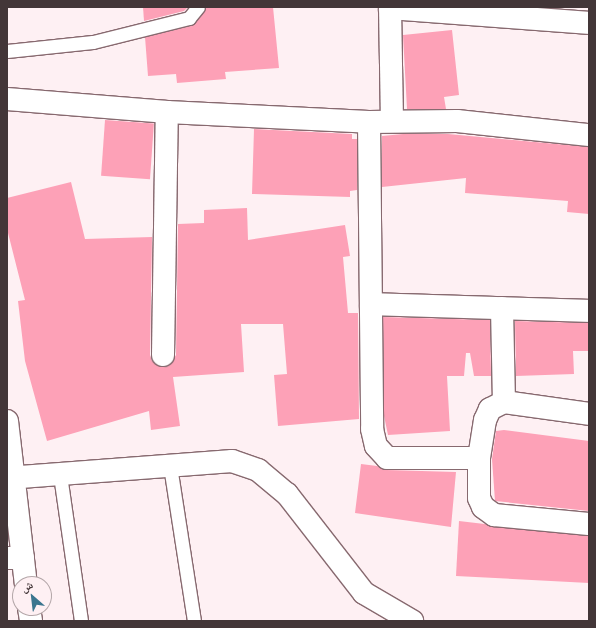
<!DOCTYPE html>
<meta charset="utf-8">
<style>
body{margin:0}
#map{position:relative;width:596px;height:628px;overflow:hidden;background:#fef0f3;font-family:"Open Sans","Noto Naskh Arabic",sans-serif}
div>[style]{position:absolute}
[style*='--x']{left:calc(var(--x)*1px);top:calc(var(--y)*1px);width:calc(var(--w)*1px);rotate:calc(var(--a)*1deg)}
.building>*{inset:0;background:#fda1b7;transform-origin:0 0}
.roads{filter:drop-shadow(1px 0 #87696f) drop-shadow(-1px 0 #87696f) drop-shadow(0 1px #87696f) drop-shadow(0 -1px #87696f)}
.lane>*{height:13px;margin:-6.5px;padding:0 6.5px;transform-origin:6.5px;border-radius:6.5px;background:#fff}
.street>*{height:22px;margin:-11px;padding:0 11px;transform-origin:11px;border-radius:11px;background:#fff}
.secondary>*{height:22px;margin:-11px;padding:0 11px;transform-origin:11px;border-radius:11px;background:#fff}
span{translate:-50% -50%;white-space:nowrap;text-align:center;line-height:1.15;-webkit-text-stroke:4px #fef0f3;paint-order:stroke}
.frame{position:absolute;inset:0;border:8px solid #433638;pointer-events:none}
.north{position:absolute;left:12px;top:576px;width:40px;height:40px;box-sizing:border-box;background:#fef0f3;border:1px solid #b3a6a8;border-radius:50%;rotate:332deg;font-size:11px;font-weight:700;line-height:16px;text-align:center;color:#433638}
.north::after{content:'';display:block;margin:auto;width:14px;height:18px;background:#3b758e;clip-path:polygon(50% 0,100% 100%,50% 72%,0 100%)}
</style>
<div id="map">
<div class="building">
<i style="clip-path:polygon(143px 7px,188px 7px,184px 11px,144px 21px)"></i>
<i style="clip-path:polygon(206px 7px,273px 7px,279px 68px,225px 72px,226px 79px,177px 83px,176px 74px,148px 76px,145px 37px,191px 26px)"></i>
<i style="clip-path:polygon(452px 30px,459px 95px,444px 97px,446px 109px,407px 109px,403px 35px)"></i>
<i style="left:105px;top:120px;width:49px;height:56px;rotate:4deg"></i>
<i style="clip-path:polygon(254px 129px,352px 134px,352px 139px,357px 139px,357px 190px,350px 191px,350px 197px,252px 194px)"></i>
<i style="clip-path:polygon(403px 134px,448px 134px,589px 147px,589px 214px,567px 212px,568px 201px,465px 193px,466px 178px,382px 187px,382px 136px)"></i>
<i style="clip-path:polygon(71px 182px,85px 239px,152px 237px,150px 355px,152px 361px,162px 367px,169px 366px,176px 355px,178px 224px,204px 223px,204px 210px,247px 208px,248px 240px,345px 225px,350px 256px,343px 257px,348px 313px,358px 313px,359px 419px,278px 426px,274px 375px,287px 374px,283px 324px,241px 324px,244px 372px,173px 377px,180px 426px,151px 430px,149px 411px,47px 441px,25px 361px,18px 301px,25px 300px,7px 229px,7px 198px)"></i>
<i style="clip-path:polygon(383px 317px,490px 320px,491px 376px,474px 376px,470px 353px,466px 353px,464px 376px,447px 376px,450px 431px,388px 435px,384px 416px)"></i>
<i style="clip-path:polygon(515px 321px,589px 323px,589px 351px,573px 351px,574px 374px,516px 376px)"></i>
<i style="clip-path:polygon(504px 430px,589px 441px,589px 511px,495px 501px,492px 459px,496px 431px)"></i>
<i style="clip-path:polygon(361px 464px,377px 466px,387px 470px,456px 472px,451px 527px,355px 513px)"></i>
<i style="clip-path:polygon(459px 521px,589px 536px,589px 583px,456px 576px)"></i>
</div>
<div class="roads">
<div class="lane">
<i style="--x:7;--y:51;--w:86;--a:-6"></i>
<i style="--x:93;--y:42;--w:99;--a:-14"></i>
<i style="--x:189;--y:18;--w:14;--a:-51"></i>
<i style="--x:170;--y:466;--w:157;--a:81.2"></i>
<i style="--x:60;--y:475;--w:148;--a:81.8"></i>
</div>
<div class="street">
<i style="--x:390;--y:7;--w:114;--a:89"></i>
<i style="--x:390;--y:8;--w:200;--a:4.3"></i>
<i style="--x:7;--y:99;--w:161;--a:4.6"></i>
<i style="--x:167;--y:112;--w:202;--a:2.8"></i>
<i style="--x:369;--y:122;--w:88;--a:-0.7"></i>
<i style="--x:457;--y:121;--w:133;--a:6.1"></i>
<i style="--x:369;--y:122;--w:307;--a:89.4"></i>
<i style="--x:372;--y:429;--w:17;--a:77"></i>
<i style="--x:376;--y:446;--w:16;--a:47"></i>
<i style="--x:387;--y:458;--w:92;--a:0"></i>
<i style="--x:371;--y:304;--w:218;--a:1.8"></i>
<i style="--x:502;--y:308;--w:94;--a:88.8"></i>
<i style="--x:504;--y:402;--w:16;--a:153"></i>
<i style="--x:490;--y:409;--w:12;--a:114"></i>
<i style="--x:485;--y:420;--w:38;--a:99"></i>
<i style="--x:479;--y:458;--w:40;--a:90"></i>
<i style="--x:479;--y:498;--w:10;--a:66"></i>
<i style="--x:483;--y:507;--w:14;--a:36"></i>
<i style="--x:494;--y:515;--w:95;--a:5.4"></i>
<i style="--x:163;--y:355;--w:243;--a:-89.1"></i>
<i style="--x:504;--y:402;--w:86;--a:8"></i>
<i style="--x:7;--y:478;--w:226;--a:-4.3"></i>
<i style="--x:232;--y:461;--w:28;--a:19"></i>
<i style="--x:258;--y:470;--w:38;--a:40"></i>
<i style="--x:287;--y:494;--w:125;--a:52.1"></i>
<i style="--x:364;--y:593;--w:56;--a:30.3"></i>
<i style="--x:7;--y:558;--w:16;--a:0"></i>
</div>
<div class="secondary">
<i style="--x:7;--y:421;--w:164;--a:83.4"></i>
<i style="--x:29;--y:608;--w:13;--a:81"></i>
</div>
</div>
<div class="frame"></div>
<div class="north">ش</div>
</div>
